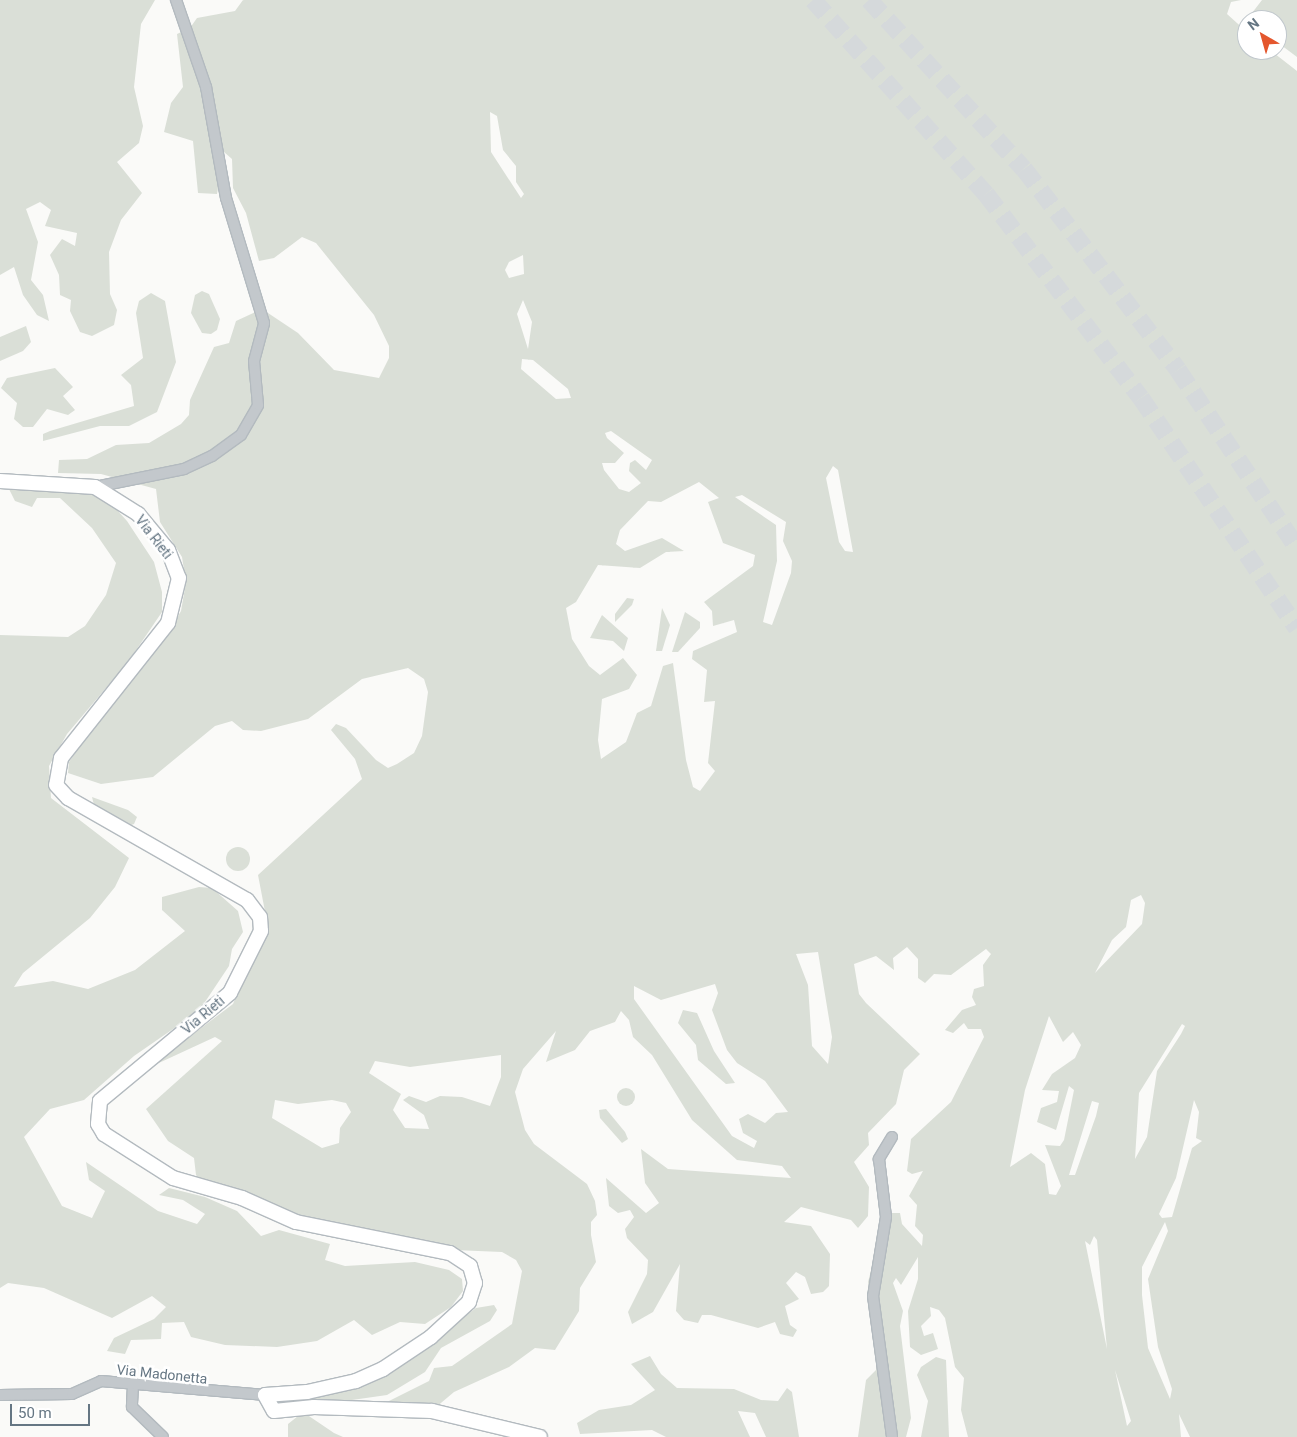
<!DOCTYPE html>
<style>
body{margin:0}
#map{position:relative;width:1297px;height:1437px;overflow:hidden;background:#fafaf8;font-family:Roboto,sans-serif}
div>[style]{position:absolute}
[style*='--x']{left:calc(var(--x)*1px);top:calc(var(--y)*1px);width:calc(var(--w)*1px);rotate:calc(var(--a)*1deg)}
.green>*{inset:0;background:#dadfd7}
.round{border-radius:50%}
.highway-tunnel>*{height:18px;margin-top:-9px;transform-origin:0;background:repeating-linear-gradient(90deg,#d5d9db 0 18px,transparent 0 27px)}
.roads{filter:drop-shadow(1px 0 #b3babf) drop-shadow(-1px 0 #b3babf) drop-shadow(0 1px #b3babf) drop-shadow(0 -1px #b3babf)}
.street>*{height:10px;margin:-5px;padding:0 5px;transform-origin:5px;border-radius:5px;background:#c3c8cc}
.secondary>*{height:14px;margin:-7px;padding:0 7px;transform-origin:7px;border-radius:7px;background:#fff}
span{translate:-50% -50%;white-space:nowrap;text-align:center;line-height:1.15;-webkit-text-stroke:5px #fff;paint-order:stroke}
.street-label{font-size:14px;color:#657683}
.north{position:absolute;left:1237px;top:10px;width:50px;height:50px;box-sizing:border-box;background:#fff;border:1px solid #c1c8cd;border-radius:50%;rotate:322deg;font-size:14px;font-weight:700;line-height:20px;text-align:center;color:#657683}
.north::after{content:'';display:block;margin:auto;width:18px;height:22px;background:#e4572e;clip-path:polygon(50% 0,100% 100%,50% 72%,0 100%)}
.scale{position:absolute;left:10px;top:1404px;width:80px;height:22px;box-sizing:border-box;border:2px solid #657683;border-top:0;padding-left:6px;font-size:15px;line-height:18px;white-space:nowrap;color:#657683;-webkit-text-stroke:4px #fff;paint-order:stroke}
</style>
<div id="map">
<div class="green">
<i style="clip-path:polygon(0 0,155px 0,141px 24px,134px 87px,143px 126px,139px 143px,117px 162px,142px 193px,121px 220px,109px 252px,110px 294px,117px 310px,114px 325px,92px 336px,80px 332px,70px 311px,71px 300px,60px 295px,59px 275px,50px 255px,62px 239px,75px 246px,77px 233px,45px 226px,51px 210px,40px 202px,26px 209px,38px 242px,31px 280px,43px 295px,49px 321px,37px 315px,23px 295px,14px 267px,0 275px)"></i>
<i style="clip-path:polygon(evenodd,243px 0,1241px 0,1231px 2px,1227px 14px,1247px 32px,1247px 50px,1270px 50px,1297px 71px,1297px 1437px,1190px 1437px,1179px 1414px,1181px 1437px,968px 1437px,961px 1410px,964px 1378px,955px 1367px,945px 1318px,939px 1310px,930px 1307px,931px 1316px,921px 1326px,924px 1336px,933px 1333px,938px 1349px,921px 1355px,910px 1347px,908px 1311px,918px 1279px,918px 1257px,901px 1285px,896px 1278px,893px 1283px,903px 1311px,900px 1326px,911px 1418px,906px 1437px,858px 1437px,866px 1380px,876px 1370px,878px 1346px,868px 1282px,883px 1225px,891px 1213px,900px 1213px,902px 1224px,922px 1246px,923px 1235px,915px 1226px,917px 1205px,909px 1196px,923px 1171px,912px 1174px,907px 1171px,911px 1139px,951px 1102px,984px 1037px,981px 1029px,968px 1029px,964px 1023px,953px 1033px,945px 1030px,962px 1010px,976px 1005px,972px 997px,974px 989px,984px 986px,983px 965px,991px 954px,986px 949px,951px 975px,934px 974px,925px 983px,918px 978px,918px 959px,907px 947px,893px 958px,894px 970px,876px 956px,854px 964px,859px 994px,866px 1003px,920px 1054px,904px 1070px,896px 1104px,868px 1133px,869px 1145px,854px 1162px,869px 1187px,868px 1216px,858px 1228px,851px 1220px,801px 1207px,784px 1222px,811px 1226px,830px 1254px,829px 1286px,823px 1292px,811px 1294px,805px 1277px,796px 1272px,786px 1283px,799px 1299px,785px 1306px,790px 1325px,797px 1330px,793px 1337px,780px 1334px,775px 1322px,758px 1328px,711px 1315px,702px 1315px,698px 1323px,684px 1320px,676px 1311px,680px 1264px,653px 1312px,632px 1324px,628px 1312px,647px 1274px,648px 1260px,627px 1238px,625px 1229px,634px 1217px,630px 1210px,618px 1213px,609px 1206px,606px 1178px,646px 1213px,659px 1203px,645px 1183px,641px 1149px,668px 1169px,791px 1178px,782px 1166px,737px 1160px,692px 1120px,652px 1055px,633px 1037px,629px 1020px,621px 1011px,615px 1022px,590px 1031px,575px 1050px,546px 1062px,556px 1031px,523px 1069px,515px 1092px,525px 1130px,534px 1144px,587px 1184px,595px 1201px,597px 1215px,591px 1222px,591px 1235px,596px 1262px,580px 1288px,579px 1311px,555px 1350px,535px 1348px,509px 1367px,454px 1392px,435px 1408px,383px 1404px,429px 1381px,434px 1368px,452px 1366px,512px 1324px,522px 1271px,516px 1260px,502px 1252px,454px 1250px,300px 1216px,206px 1187px,196px 1175px,194px 1158px,168px 1141px,146px 1109px,222px 1041px,215px 1037px,148px 1068px,233px 1004px,267px 922px,258px 875px,362px 779px,355px 759px,331px 730px,336px 724px,346px 728px,376px 760px,388px 768px,397px 764px,414px 753px,422px 736px,428px 692px,424px 679px,408px 668px,362px 679px,308px 719px,261px 731px,243px 730px,232px 721px,215px 726px,153px 777px,101px 784px,68px 773px,69px 762px,88px 734px,173px 625px,181px 611px,186px 582px,182px 557px,160px 522px,156px 489px,101px 474px,58px 473px,59px 460px,87px 459px,116px 445px,149px 443px,181px 424px,189px 415px,190px 400px,214px 347px,229px 343px,236px 321px,262px 309px,298px 333px,334px 370px,379px 378px,389px 358px,389px 346px,374px 315px,316px 243px,302px 237px,274px 258px,259px 261px,246px 213px,233px 188px,232px 159px,224px 152px,217px 194px,198px 193px,193px 141px,164px 132px,171px 103px,183px 87px,177px 34px,190px 28px,197px 18px,235px 11px,243px 0,490px 112px,497px 116px,503px 150px,516px 166px,516px 182px,524px 194px,521px 198px,491px 152px,490px 112px,243px 0,523px 255px,524px 274px,509px 278px,505px 270px,509px 262px,523px 255px,243px 0,523px 300px,532px 322px,528px 349px,517px 314px,523px 300px,243px 0,522px 359px,533px 360px,568px 389px,571px 398px,556px 399px,521px 369px,522px 359px,243px 0,611px 431px,652px 460px,646px 470px,635px 460px,630px 463px,629px 471px,641px 483px,629px 492px,619px 489px,604px 470px,602px 463px,615px 463px,624px 453px,607px 438px,605px 433px,611px 431px,243px 0,833px 466px,838px 470px,853px 552px,845px 551px,839px 542px,826px 478px,833px 466px,243px 0,699px 482px,719px 498px,708px 502px,723px 543px,755px 555px,753px 566px,704px 602px,712px 611px,713px 626px,734px 620px,737px 632px,693px 651px,692px 659px,707px 670px,704px 702px,715px 701px,708px 763px,715px 771px,700px 791px,693px 787px,686px 760px,673px 663px,663px 666px,651px 706px,637px 713px,626px 742px,601px 759px,598px 740px,602px 699px,629px 689px,637px 675px,623px 658px,600px 675px,589px 666px,572px 639px,566px 608px,576px 602px,598px 565px,640px 568px,666px 552px,684px 551px,662px 538px,625px 551px,616px 544px,620px 530px,648px 501px,661px 502px,699px 482px,243px 0,742px 495px,786px 522px,783px 541px,792px 561px,791px 573px,772px 625px,763px 622px,777px 561px,776px 525px,735px 497px,742px 495px,243px 0,1141px 895px,1145px 903px,1142px 924px,1095px 973px,1112px 940px,1126px 927px,1131px 900px,1141px 895px,243px 0,818px 952px,832px 1037px,828px 1064px,812px 1046px,808px 985px,796px 954px,818px 952px,243px 0,715px 984px,718px 993px,712px 1010px,727px 1050px,737px 1063px,765px 1081px,788px 1112px,776px 1113px,765px 1123px,748px 1114px,739px 1119px,743px 1133px,757px 1141px,754px 1148px,732px 1136px,634px 999px,634px 986px,661px 1000px,715px 984px,243px 0,1049px 1016px,1063px 1042px,1073px 1032px,1081px 1045px,1075px 1058px,1052px 1074px,1042px 1090px,1059px 1091px,1057px 1102px,1041px 1108px,1037px 1122px,1056px 1130px,1069px 1086px,1074px 1090px,1064px 1140px,1060px 1146px,1045px 1145px,1061px 1186px,1056px 1195px,1049px 1194px,1045px 1164px,1031px 1153px,1010px 1167px,1025px 1090px,1049px 1016px,243px 0,1182px 1024px,1185px 1026px,1181px 1034px,1157px 1071px,1147px 1137px,1135px 1159px,1139px 1093px,1182px 1024px,243px 0,501px 1055px,501px 1077px,490px 1106px,462px 1097px,440px 1096px,426px 1102px,409px 1096px,403px 1100px,424px 1115px,429px 1129px,405px 1128px,393px 1110px,401px 1094px,369px 1073px,375px 1061px,410px 1067px,501px 1055px,243px 0,275px 1100px,298px 1104px,332px 1100px,346px 1103px,351px 1112px,340px 1128px,339px 1143px,322px 1148px,272px 1118px,275px 1100px,243px 0,1194px 1100px,1199px 1112px,1196px 1138px,1202px 1141px,1192px 1148px,1172px 1217px,1162px 1218px,1159px 1214px,1176px 1178px,1194px 1100px,243px 0,1092px 1101px,1099px 1103px,1096px 1116px,1075px 1175px,1069px 1175px,1092px 1101px,243px 0,1165px 1222px,1168px 1231px,1148px 1279px,1158px 1347px,1172px 1389px,1170px 1399px,1148px 1348px,1142px 1295px,1142px 1267px,1165px 1222px,243px 0,1094px 1236px,1097px 1240px,1107px 1349px,1085px 1241px,1090px 1245px,1094px 1236px,243px 0,1115px 1370px,1131px 1421px,1127px 1426px,1115px 1370px)"></i>
<i style="clip-path:polygon(1262px 0,1297px 0,1297px 57px,1277px 42px,1277px 20px,1254px 20px,1252px 13px)"></i>
<i style="clip-path:polygon(202px 291px,209px 294px,220px 319px,217px 330px,211px 334px,202px 333px,191px 313px,195px 295px)"></i>
<i style="clip-path:polygon(151px 293px,165px 301px,176px 362px,157px 412px,129px 426px,100px 426px,43px 441px,43px 434px,50px 431px,134px 406px,131px 385px,121px 375px,143px 358px,136px 313px,139px 301px)"></i>
<i style="clip-path:polygon(26px 326px,31px 342px,23px 351px,0 361px,0 337px)"></i>
<i style="clip-path:polygon(55px 368px,73px 387px,63px 396px,75px 410px,68px 415px,47px 409px,33px 427px,23px 427px,14px 419px,17px 403px,1px 388px,7px 378px)"></i>
<i style="clip-path:polygon(72px 487px,107px 499px,127px 521px,154px 562px,162px 592px,162px 612px,128px 662px,67px 734px,49px 766px,51px 798px,129px 858px,115px 887px,90px 918px,23px 973px,14px 987px,53px 981px,88px 989px,135px 970px,185px 931px,162px 910px,162px 897px,199px 887px,212px 888px,238px 911px,243px 932px,232px 949px,229px 966px,199px 1011px,134px 1056px,84px 1100px,50px 1109px,24px 1137px,62px 1206px,92px 1218px,105px 1191px,89px 1180px,86px 1162px,158px 1211px,197px 1224px,205px 1214px,183px 1200px,159px 1195px,169px 1188px,205px 1197px,237px 1211px,261px 1236px,279px 1230px,330px 1244px,325px 1260px,345px 1266px,415px 1262px,449px 1270px,462px 1279px,463px 1291px,451px 1307px,425px 1324px,400px 1322px,372px 1335px,354px 1320px,317px 1341px,277px 1347px,225px 1345px,191px 1337px,184px 1322px,162px 1323px,161px 1339px,131px 1340px,125px 1354px,107px 1351px,114px 1338px,154px 1319px,166px 1307px,152px 1296px,112px 1318px,44px 1288px,8px 1283px,0 1288px,0 635px,68px 637px,85px 626px,106px 595px,116px 563px,92px 528px,60px 498px,37px 498px,32px 507px,15px 501px,9px 489px)"></i>
<i style="clip-path:polygon(627px 598px,634px 599px,632px 605px,615px 622px,615px 614px)"></i>
<i style="clip-path:polygon(662px 608px,670px 625px,662px 651px,656px 651px)"></i>
<i style="clip-path:polygon(685px 612px,700px 622px,700px 628px,678px 652px,672px 652px)"></i>
<i style="clip-path:polygon(602px 615px,628px 638px,624px 651px,613px 641px,590px 638px)"></i>
<i style="clip-path:polygon(92px 797px,128px 810px,137px 817px,134px 824px,126px 827px,95px 809px)"></i>
<i class="round" style="left:226px;top:847px;width:24px;height:24px"></i>
<i style="clip-path:polygon(683px 1010px,697px 1013px,714px 1051px,735px 1083px,726px 1084px,698px 1060px,696px 1045px,678px 1023px)"></i>
<i class="round" style="left:617px;top:1088px;width:18px;height:18px"></i>
<i style="clip-path:polygon(606px 1109px,625px 1132px,628px 1139px,622px 1143px,600px 1118px,599px 1110px)"></i>
<i style="clip-path:polygon(494px 1305px,497px 1310px,490px 1321px,441px 1348px,425px 1372px,387px 1395px,331px 1403px,308px 1399px,385px 1376px,476px 1308px)"></i>
<i style="clip-path:polygon(650px 1356px,661px 1374px,677px 1388px,734px 1389px,761px 1400px,778px 1401px,787px 1388px,792px 1392px,799px 1437px,766px 1437px,755px 1413px,738px 1411px,750px 1437px,666px 1437px,652px 1430px,580px 1434px,577px 1423px,599px 1410px,631px 1405px,655px 1390px,631px 1364px)"></i>
<i style="clip-path:polygon(936px 1357px,946px 1360px,949px 1437px,921px 1437px,928px 1401px,917px 1375px,921px 1367px)"></i>
<i style="clip-path:polygon(303px 1412px,334px 1433px,343px 1437px,288px 1437px,288px 1424px)"></i>
</div>
<div class="highway-tunnel">
<i style="--x:813;--y:0;--w:260;--a:48.3"></i>
<i style="--x:986;--y:194;--w:256;--a:52.8"></i>
<i style="--x:1141;--y:398;--w:278;--a:55.9"></i>
<i style="--x:869;--y:0;--w:229;--a:47.5"></i>
<i style="--x:1024;--y:169;--w:253;--a:52.5"></i>
<i style="--x:1178;--y:370;--w:214;--a:56.2"></i>
</div>
<div class="roads">
<div class="street">
<i style="--x:95;--y:487;--w:91;--a:-11.4"></i>
<i style="--x:184;--y:469;--w:31;--a:-25"></i>
<i style="--x:212;--y:456;--w:36;--a:-36"></i>
<i style="--x:241;--y:435;--w:34;--a:-60"></i>
<i style="--x:258;--y:405;--w:44;--a:-95.2"></i>
<i style="--x:254;--y:361;--w:39;--a:-75"></i>
<i style="--x:264;--y:323;--w:131;--a:-106.9"></i>
<i style="--x:226;--y:198;--w:113;--a:-100.2"></i>
<i style="--x:206;--y:87;--w:92;--a:-109"></i>
<i style="--x:892;--y:1137;--w:26;--a:121"></i>
<i style="--x:879;--y:1159;--w:58;--a:83.1"></i>
<i style="--x:886;--y:1217;--w:80;--a:99.3"></i>
<i style="--x:873;--y:1296;--w:142;--a:82.3"></i>
<i style="--x:133;--y:1385;--w:22;--a:93"></i>
<i style="--x:132;--y:1407;--w:43;--a:44.1"></i>
<i style="--x:0;--y:1395;--w:72;--a:-0.8"></i>
<i style="--x:72;--y:1394;--w:32;--a:-24"></i>
<i style="--x:101;--y:1381;--w:165;--a:4.9"></i>
</div>
<div class="secondary">
<i style="--x:0;--y:481;--w:95;--a:3.6"></i>
<i style="--x:95;--y:487;--w:51;--a:32.1"></i>
<i style="--x:138;--y:514;--w:47;--a:50.2"></i>
<i style="--x:168;--y:550;--w:30;--a:69"></i>
<i style="--x:179;--y:578;--w:46;--a:103.7"></i>
<i style="--x:168;--y:623;--w:172;--a:128.4"></i>
<i style="--x:61;--y:758;--w:27;--a:100"></i>
<i style="--x:56;--y:785;--w:18;--a:47"></i>
<i style="--x:68;--y:798;--w:206;--a:29.7"></i>
<i style="--x:247;--y:900;--w:21;--a:53"></i>
<i style="--x:260;--y:917;--w:14;--a:86"></i>
<i style="--x:261;--y:931;--w:69;--a:116.6"></i>
<i style="--x:230;--y:993;--w:169;--a:140.3"></i>
<i style="--x:100;--y:1101;--w:23;--a:95"></i>
<i style="--x:98;--y:1124;--w:12;--a:59"></i>
<i style="--x:104;--y:1134;--w:82;--a:32.5"></i>
<i style="--x:173;--y:1178;--w:72;--a:16.2"></i>
<i style="--x:242;--y:1198;--w:59;--a:24"></i>
<i style="--x:296;--y:1222;--w:157;--a:11.4"></i>
<i style="--x:450;--y:1253;--w:24;--a:33"></i>
<i style="--x:470;--y:1266;--w:18;--a:74"></i>
<i style="--x:475;--y:1283;--w:20;--a:108"></i>
<i style="--x:469;--y:1302;--w:52;--a:137.4"></i>
<i style="--x:431;--y:1337;--w:58;--a:146.3"></i>
<i style="--x:383;--y:1369;--w:30;--a:156"></i>
<i style="--x:356;--y:1381;--w:50;--a:167.3"></i>
<i style="--x:307;--y:1392;--w:42;--a:175.9"></i>
<i style="--x:265;--y:1395;--w:18;--a:61"></i>
<i style="--x:274;--y:1411;--w:40;--a:-5.7"></i>
<i style="--x:314;--y:1407;--w:118;--a:1.9"></i>
<i style="--x:432;--y:1411;--w:111;--a:13.5"></i>
</div>
</div>
<div class="street-label">
<span style="left:154px;top:537px;rotate:52deg">Via Rieti</span>
<span style="left:203px;top:1015px;rotate:-40deg">Via Rieti</span>
<span style="left:162px;top:1374px;rotate:6deg">Via Madonetta</span>
</div>
<div class="north">N</div>
<div class="scale">50 m</div>
</div>
